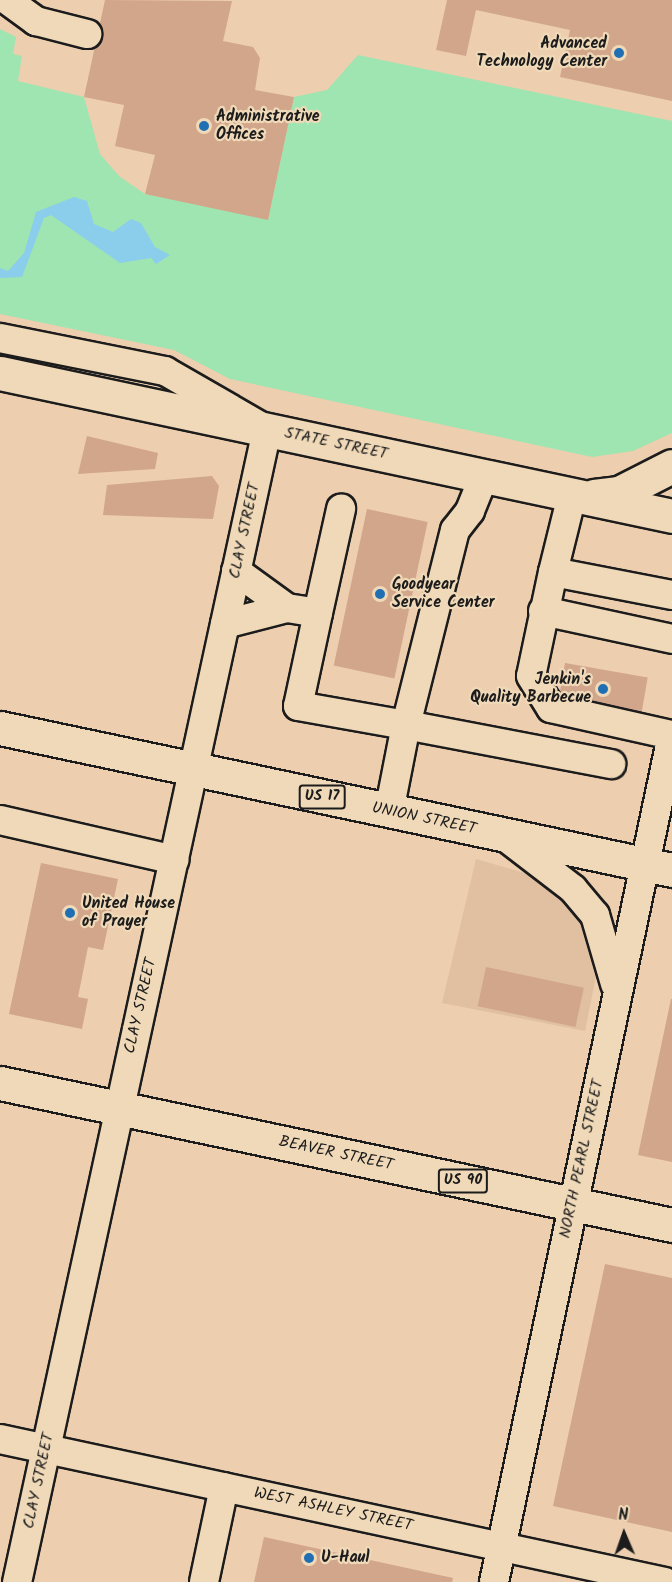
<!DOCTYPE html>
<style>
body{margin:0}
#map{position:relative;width:672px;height:1582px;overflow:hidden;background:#edceae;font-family:Kalam,sans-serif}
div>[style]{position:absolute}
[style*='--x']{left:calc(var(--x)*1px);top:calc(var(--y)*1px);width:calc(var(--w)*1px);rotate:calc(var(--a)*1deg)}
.built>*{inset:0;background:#e1bfa1}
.green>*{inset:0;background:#9fe5b1}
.water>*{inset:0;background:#8aceeb}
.building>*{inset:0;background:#d2a68b;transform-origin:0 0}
.roads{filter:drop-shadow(2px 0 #1c1c1c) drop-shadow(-2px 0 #1c1c1c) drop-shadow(0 2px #1c1c1c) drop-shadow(0 -2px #1c1c1c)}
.minor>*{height:28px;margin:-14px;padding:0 14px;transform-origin:14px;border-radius:14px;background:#f0d9b8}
.major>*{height:33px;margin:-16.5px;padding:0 16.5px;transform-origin:16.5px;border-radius:16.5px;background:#f0d9b8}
.dots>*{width:16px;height:16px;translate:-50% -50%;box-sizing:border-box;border:3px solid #f0d9b8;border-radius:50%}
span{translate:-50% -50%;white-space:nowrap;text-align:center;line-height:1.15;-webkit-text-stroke:4.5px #f0d9b8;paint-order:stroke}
.shield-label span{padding:2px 4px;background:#f0d9b8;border:2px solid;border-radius:4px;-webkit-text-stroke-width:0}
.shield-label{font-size:15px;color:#1c1c1c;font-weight:700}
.poi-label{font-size:16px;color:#1c1c1c;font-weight:700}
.right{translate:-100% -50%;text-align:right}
.left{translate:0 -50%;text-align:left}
.street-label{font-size:16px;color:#1c1c1c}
.north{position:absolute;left:594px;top:1504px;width:60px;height:60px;-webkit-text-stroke:4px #f0d9b8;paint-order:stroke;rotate:358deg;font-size:16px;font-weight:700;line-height:24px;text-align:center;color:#1c1c1c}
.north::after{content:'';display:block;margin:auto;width:21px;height:27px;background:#1c1c1c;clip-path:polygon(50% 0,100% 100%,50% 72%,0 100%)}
</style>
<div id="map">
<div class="built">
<i style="clip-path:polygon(476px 859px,532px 875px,579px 909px,598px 966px,585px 1031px,442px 1003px)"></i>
</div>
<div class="green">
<i style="clip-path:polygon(0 29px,16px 37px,13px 54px,22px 56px,18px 81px,84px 97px,100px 154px,119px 176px,145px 194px,268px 219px,294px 97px,327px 90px,358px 55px,672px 121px,672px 433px,633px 451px,592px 457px,230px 379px,174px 350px,0 314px)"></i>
</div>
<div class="water">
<i style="clip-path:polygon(74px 197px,87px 201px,94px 224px,113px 232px,131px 219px,141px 223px,155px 247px,170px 255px,156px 264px,151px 258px,120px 263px,51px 215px,44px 218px,22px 277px,0 278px,0 268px,8px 271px,24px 253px,36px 212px)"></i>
</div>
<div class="building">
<i style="clip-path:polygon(105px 0,232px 1px,223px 41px,253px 47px,260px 58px,255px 90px,294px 97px,268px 220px,145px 194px,155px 155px,115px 146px,124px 105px,84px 97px)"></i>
<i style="clip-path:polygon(447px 0,672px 0,672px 101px,560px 77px,570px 30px,476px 10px,466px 56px,436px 50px)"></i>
<i style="clip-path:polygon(87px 436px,158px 453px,155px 469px,78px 474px)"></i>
<i style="clip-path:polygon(212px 476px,219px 486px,213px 519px,103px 515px,107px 485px)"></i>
<i style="left:367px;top:509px;width:62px;height:160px;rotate:12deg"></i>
<i style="left:565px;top:663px;width:84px;height:38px;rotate:10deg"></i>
<i style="clip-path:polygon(41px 863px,118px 879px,103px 950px,88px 947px,78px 997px,88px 999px,82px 1029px,9px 1014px)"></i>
<i style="left:486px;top:967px;width:100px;height:40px;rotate:12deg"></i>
<i style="clip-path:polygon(671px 999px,672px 999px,672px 1162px,638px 1155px)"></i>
<i style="clip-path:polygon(605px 1264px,672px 1278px,672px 1532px,553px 1506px)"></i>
<i style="clip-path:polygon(264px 1537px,453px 1578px,452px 1582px,254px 1582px)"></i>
</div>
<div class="roads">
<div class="minor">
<i style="--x:7;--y:0;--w:36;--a:36"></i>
<i style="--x:36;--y:21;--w:53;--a:14.3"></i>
<i style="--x:0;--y:338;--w:168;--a:11.3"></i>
<i style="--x:165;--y:371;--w:118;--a:30"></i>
<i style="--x:267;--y:430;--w:1179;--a:102.24"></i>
<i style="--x:484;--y:476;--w:38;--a:112"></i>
<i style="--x:470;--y:511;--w:24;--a:128"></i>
<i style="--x:455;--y:530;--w:201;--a:104.1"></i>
<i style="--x:406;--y:725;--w:209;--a:10.8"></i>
<i style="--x:236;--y:571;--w:63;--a:36"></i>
<i style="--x:553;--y:572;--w:79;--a:-76.1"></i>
<i style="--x:672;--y:595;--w:121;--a:-169.1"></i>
<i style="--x:553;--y:572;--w:106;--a:101.9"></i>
<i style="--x:531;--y:676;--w:38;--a:58"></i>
<i style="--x:551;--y:708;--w:124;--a:12.6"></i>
<i style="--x:543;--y:611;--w:132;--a:12.2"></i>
<i style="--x:318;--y:613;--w:95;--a:102.1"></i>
<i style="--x:298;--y:706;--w:110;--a:10"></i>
<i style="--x:406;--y:725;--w:89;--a:101.1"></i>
<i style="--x:225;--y:624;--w:64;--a:-14.5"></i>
<i style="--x:287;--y:608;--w:31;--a:9"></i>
<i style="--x:318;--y:613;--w:107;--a:-77.5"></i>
<i style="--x:0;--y:820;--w:179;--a:12.9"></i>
<i style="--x:504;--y:836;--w:87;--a:37.5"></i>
<i style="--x:573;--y:889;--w:34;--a:50"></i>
<i style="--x:595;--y:915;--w:72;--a:73.8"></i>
<i style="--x:0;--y:1439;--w:680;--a:12.14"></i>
<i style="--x:204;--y:1582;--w:97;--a:-78.1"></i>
<i style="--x:494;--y:1582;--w:865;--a:-78.12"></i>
</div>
<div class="major">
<i style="--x:0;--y:373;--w:687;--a:12.01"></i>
<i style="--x:594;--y:496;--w:25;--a:-7"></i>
<i style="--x:619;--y:493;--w:59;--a:-27"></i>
<i style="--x:0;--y:728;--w:687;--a:11.93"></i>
<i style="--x:0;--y:1083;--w:687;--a:11.93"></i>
</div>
</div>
<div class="dots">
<i style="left:619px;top:53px;background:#1f6fb2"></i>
<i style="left:204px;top:126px;background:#1f6fb2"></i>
<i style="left:380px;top:594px;background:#1f6fb2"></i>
<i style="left:603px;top:689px;background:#1f6fb2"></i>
<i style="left:70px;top:913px;background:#1f6fb2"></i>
<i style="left:309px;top:1558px;background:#1f6fb2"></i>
</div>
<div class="shield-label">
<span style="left:322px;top:797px">US 17</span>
<span style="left:463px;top:1181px">US 90</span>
</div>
<div class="poi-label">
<span class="right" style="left:607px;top:53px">Advanced<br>Technology Center</span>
<span class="left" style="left:216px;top:126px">Administrative<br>Offices</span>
<span class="left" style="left:392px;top:594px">Goodyear<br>Service Center</span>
<span class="right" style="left:591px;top:689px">Jenkin's<br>Quality Barbecue</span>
<span class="left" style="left:82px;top:913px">United House<br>of Prayer</span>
<span class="left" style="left:321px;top:1558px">U-Haul</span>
</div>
<div class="street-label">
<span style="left:336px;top:444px;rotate:12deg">STATE STREET</span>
<span style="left:245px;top:531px;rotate:-78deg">CLAY STREET</span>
<span style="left:424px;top:819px;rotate:12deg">UNION STREET</span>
<span style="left:141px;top:1006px;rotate:-77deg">CLAY STREET</span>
<span style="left:336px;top:1154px;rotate:12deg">BEAVER STREET</span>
<span style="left:582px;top:1159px;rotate:-78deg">NORTH PEARL STREET</span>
<span style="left:39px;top:1481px;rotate:-78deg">CLAY STREET</span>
<span style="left:333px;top:1510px;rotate:12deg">WEST ASHLEY STREET</span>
</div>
<div class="north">N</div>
</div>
